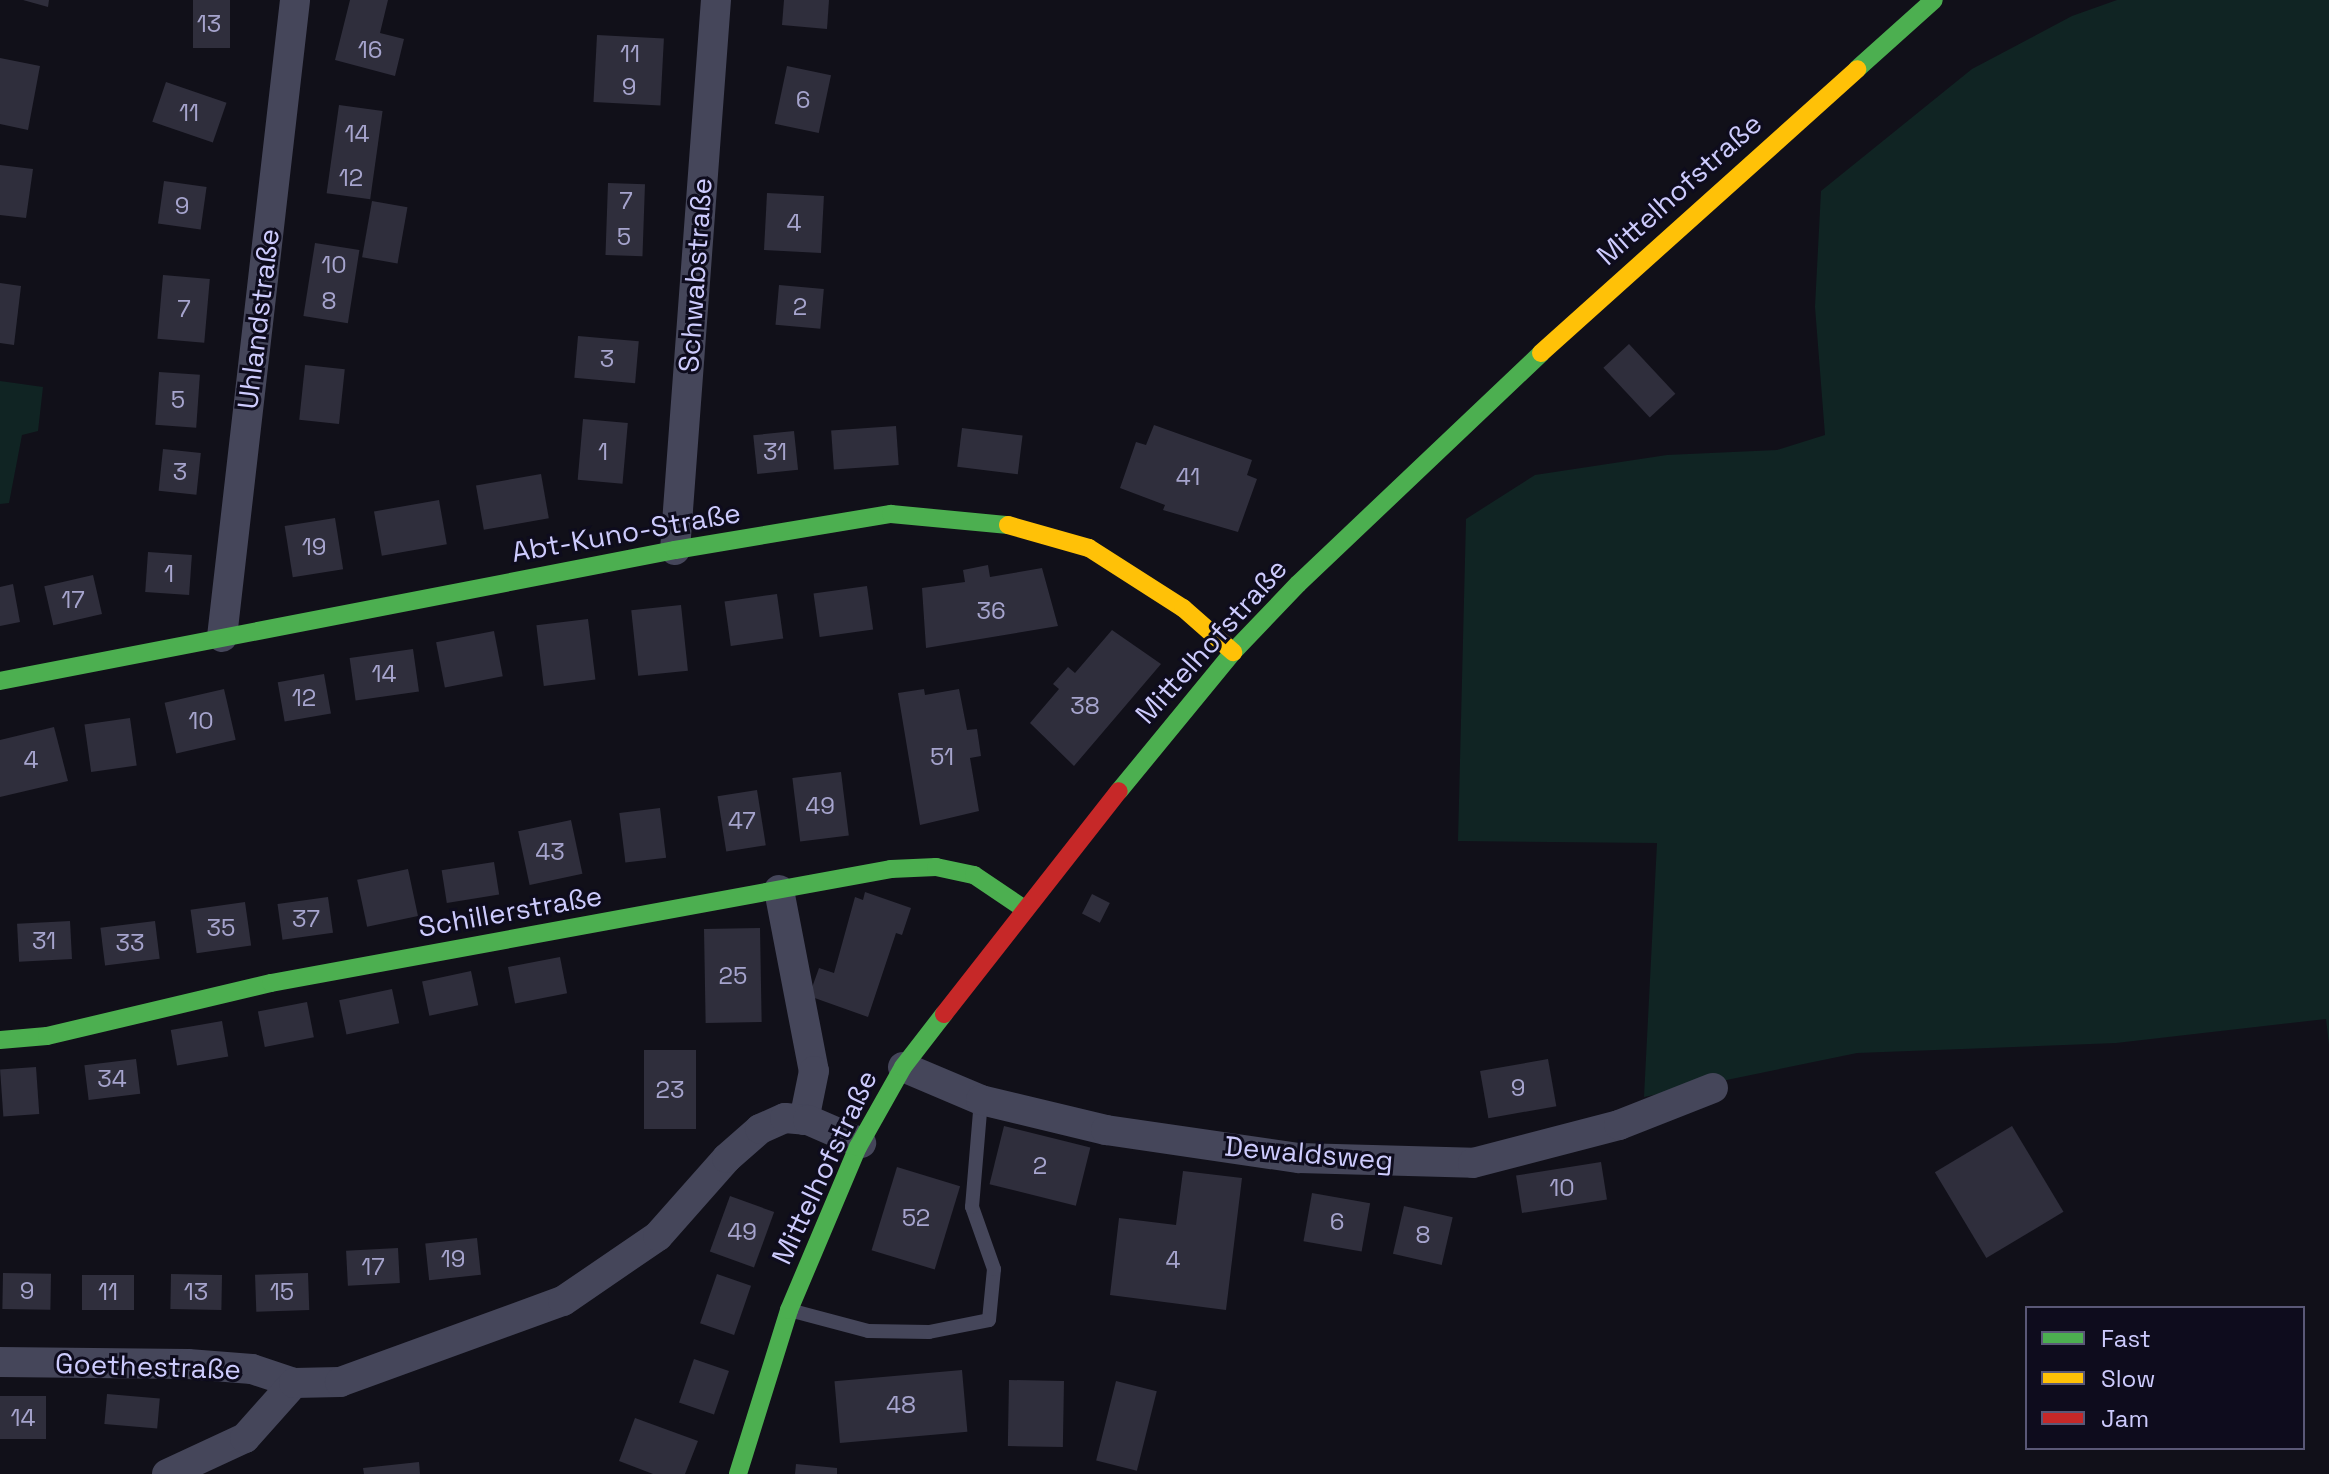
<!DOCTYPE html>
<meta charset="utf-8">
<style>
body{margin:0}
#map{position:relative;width:2329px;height:1474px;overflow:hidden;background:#111019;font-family:"Space Grotesk",sans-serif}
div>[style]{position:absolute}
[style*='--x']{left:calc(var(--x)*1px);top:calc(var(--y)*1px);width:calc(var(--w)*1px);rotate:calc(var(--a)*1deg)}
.green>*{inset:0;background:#102423}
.building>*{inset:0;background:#2f2e3c;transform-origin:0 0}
.lane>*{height:14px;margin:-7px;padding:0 7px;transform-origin:7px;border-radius:7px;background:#45465a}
.street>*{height:30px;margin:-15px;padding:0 15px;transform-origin:15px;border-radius:15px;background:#45465a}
.fast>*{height:18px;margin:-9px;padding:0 9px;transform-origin:9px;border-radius:9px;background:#4caf50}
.slow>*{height:18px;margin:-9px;padding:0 9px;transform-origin:9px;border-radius:9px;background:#ffc107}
.jam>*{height:18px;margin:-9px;padding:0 9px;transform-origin:9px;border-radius:9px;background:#c62828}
span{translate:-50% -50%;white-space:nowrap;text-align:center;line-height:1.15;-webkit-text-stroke:6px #0e0c1d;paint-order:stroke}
.number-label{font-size:24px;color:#a6a4cd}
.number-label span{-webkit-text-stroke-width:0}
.street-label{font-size:28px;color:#cdcbfd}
.legend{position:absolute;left:2025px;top:1306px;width:280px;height:144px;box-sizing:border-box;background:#0e0c1d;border:2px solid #5a5877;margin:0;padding:10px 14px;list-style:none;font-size:24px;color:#cdcbfd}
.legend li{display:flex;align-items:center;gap:16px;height:40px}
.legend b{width:40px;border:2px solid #5a5877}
</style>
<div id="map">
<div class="green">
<i style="clip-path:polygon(2117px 0,2329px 0,2329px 1045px,2326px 1019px,2116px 1043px,1857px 1053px,1644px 1097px,1657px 843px,1458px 841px,1466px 519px,1535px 475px,1667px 455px,1777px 450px,1825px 435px,1815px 307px,1821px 191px,1972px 69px,2072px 16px)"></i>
<i style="clip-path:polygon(0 381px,43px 387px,38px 431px,22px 435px,9px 503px,0 504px)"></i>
</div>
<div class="building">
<i style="clip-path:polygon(23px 0,49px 0,48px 7px)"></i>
<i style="left:193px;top:0;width:37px;height:48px"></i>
<i style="clip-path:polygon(350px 0,388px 0,380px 33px,404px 39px,395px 76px,335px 60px)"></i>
<i style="clip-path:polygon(784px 0,829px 0,827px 29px,782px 25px)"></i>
<i style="left:597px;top:35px;width:67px;height:67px;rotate:3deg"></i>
<i style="clip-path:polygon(0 58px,40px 66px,28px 130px,0 124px)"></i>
<i style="left:787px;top:66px;width:45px;height:59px;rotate:12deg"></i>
<i style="left:166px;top:82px;width:64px;height:42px;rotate:19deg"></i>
<i style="left:339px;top:105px;width:44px;height:89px;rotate:8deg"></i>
<i style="clip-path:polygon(0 165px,33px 169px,26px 218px,0 215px)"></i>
<i style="left:164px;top:181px;width:43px;height:43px;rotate:8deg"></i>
<i style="left:608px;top:183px;width:37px;height:72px;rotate:2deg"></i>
<i style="left:767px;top:193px;width:57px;height:57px;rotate:3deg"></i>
<i style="left:372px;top:201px;width:36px;height:57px;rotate:10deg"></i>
<i style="left:315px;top:243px;width:45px;height:74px;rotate:9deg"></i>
<i style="left:163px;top:275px;width:47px;height:64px;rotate:5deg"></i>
<i style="clip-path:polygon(0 283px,21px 286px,14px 345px,0 343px)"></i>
<i style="left:779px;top:285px;width:45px;height:40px;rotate:5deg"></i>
<i style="left:578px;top:336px;width:61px;height:42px;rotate:5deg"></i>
<i style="left:1629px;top:344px;width:68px;height:35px;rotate:47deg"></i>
<i style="left:305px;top:365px;width:40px;height:55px;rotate:6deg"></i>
<i style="left:159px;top:372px;width:41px;height:53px;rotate:4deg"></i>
<i style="left:583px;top:419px;width:45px;height:61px;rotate:5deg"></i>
<i style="clip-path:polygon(1154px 425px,1252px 460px,1247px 475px,1257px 479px,1238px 532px,1163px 510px,1165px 505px,1120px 488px,1136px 442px,1146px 445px)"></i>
<i style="left:896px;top:426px;width:39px;height:65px;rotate:86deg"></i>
<i style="left:962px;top:428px;width:61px;height:39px;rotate:7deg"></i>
<i style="left:794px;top:431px;width:39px;height:41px;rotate:84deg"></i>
<i style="left:163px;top:449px;width:38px;height:42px;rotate:6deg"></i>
<i style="left:541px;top:474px;width:45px;height:66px;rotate:80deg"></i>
<i style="left:439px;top:500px;width:45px;height:66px;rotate:80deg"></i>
<i style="left:335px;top:518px;width:52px;height:51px;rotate:81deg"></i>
<i style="left:148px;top:552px;width:44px;height:40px;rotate:4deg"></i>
<i style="clip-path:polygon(988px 565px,990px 577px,1042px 568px,1058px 626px,926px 648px,922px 588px,965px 582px,963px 570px)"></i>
<i style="left:93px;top:575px;width:40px;height:50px;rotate:77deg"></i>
<i style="clip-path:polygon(13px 584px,20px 622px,0 626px,0 587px)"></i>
<i style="left:867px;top:586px;width:44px;height:54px;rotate:82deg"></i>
<i style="left:777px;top:594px;width:45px;height:53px;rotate:82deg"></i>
<i style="left:681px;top:605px;width:66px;height:50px;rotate:84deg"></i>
<i style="left:588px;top:619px;width:61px;height:52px;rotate:83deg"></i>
<i style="clip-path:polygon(1112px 630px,1161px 664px,1074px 766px,1030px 723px,1059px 689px,1053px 684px,1068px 667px,1075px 673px)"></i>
<i style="left:494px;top:631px;width:46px;height:59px;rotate:79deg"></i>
<i style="left:413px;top:649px;width:43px;height:64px;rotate:82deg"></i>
<i style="left:324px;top:674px;width:40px;height:47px;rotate:80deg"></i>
<i style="left:224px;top:689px;width:52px;height:61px;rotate:77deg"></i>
<i style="clip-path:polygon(924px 689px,925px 695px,959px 689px,967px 730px,977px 729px,981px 756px,970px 758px,979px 811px,920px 825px,898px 693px)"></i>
<i style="left:130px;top:718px;width:48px;height:46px;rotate:82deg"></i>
<i style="clip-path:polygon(54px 727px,68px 781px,0 797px,0 740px)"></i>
<i style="left:841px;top:772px;width:64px;height:49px;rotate:83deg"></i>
<i style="left:757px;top:790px;width:56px;height:40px;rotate:81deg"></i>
<i style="left:660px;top:808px;width:50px;height:41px;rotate:83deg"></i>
<i style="left:571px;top:820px;width:55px;height:54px;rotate:78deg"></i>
<i style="left:494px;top:862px;width:33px;height:53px;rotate:81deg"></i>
<i style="left:408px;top:869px;width:48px;height:52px;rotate:78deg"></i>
<i style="clip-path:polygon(865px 892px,911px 908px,902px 935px,896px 933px,868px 1017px,809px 996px,819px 968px,834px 973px,855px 897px,863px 900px)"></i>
<i style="left:1092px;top:894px;width:20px;height:22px;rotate:27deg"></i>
<i style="left:328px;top:897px;width:36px;height:51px;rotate:82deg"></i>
<i style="left:245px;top:902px;width:44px;height:55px;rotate:82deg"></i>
<i style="left:70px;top:921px;width:38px;height:53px;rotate:87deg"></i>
<i style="left:155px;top:921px;width:38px;height:55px;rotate:83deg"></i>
<i style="left:760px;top:928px;width:94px;height:56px;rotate:89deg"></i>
<i style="left:560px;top:957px;width:37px;height:53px;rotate:79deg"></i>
<i style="left:471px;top:971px;width:35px;height:50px;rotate:78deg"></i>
<i style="left:392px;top:989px;width:35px;height:54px;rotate:78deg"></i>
<i style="left:307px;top:1002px;width:36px;height:50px;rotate:79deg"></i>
<i style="left:222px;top:1021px;width:36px;height:52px;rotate:80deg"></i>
<i style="left:644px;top:1050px;width:52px;height:79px"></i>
<i style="left:136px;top:1059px;width:35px;height:52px;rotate:83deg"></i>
<i style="left:1548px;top:1059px;width:48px;height:69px;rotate:80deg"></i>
<i style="left:36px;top:1067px;width:47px;height:36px;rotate:86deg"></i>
<i style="left:1004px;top:1126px;width:89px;height:60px;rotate:14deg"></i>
<i style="left:2012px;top:1126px;width:100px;height:90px;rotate:59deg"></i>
<i style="left:1601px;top:1162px;width:38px;height:86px;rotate:81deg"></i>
<i style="left:897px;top:1167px;width:66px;height:87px;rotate:17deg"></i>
<i style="clip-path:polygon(1183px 1171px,1242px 1178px,1226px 1310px,1110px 1295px,1119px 1218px,1176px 1225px)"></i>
<i style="left:1312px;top:1193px;width:59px;height:49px;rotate:10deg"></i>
<i style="left:730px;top:1196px;width:47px;height:59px;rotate:20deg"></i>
<i style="left:1404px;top:1206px;width:50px;height:49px;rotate:13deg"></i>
<i style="left:477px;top:1238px;width:37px;height:52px;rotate:84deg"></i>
<i style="left:398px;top:1248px;width:35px;height:52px;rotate:87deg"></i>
<i style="left:3px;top:1273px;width:48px;height:36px;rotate:1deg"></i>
<i style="left:308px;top:1273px;width:37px;height:53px;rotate:88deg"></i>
<i style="left:171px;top:1274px;width:51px;height:35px;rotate:1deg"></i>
<i style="left:717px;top:1274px;width:36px;height:52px;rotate:19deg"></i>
<i style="left:82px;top:1275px;width:52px;height:35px"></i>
<i style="left:694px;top:1359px;width:37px;height:46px;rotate:19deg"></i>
<i style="left:962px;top:1370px;width:62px;height:128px;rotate:85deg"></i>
<i style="left:1009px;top:1380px;width:55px;height:66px;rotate:1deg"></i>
<i style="left:1116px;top:1381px;width:42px;height:82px;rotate:14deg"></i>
<i style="left:107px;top:1394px;width:53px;height:30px;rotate:5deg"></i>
<i style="left:0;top:1396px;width:46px;height:43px"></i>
<i style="clip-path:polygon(635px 1418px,698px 1441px,685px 1474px,653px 1474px,619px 1461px)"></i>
<i style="clip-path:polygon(419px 1462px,420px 1474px,364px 1474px,363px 1468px)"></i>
<i style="clip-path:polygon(796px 1464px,837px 1468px,837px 1474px,795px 1474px)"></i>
</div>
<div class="lane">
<i style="--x:793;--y:1311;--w:78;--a:14.9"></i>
<i style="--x:868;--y:1331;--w:61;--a:0.9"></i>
<i style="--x:929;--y:1332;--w:61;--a:-11.3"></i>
<i style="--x:989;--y:1320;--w:51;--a:-84.4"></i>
<i style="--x:994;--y:1269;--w:66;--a:-109.5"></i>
<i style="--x:972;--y:1207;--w:107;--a:-85.2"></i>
</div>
<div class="street">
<i style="--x:675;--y:550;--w:552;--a:-85.74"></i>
<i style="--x:222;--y:637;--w:641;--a:-83.46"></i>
<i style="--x:779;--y:890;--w:184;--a:79.1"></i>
<i style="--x:814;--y:1071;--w:50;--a:101.5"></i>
<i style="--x:903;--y:1067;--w:85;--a:22.9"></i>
<i style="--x:981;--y:1100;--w:129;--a:13.5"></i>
<i style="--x:1106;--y:1130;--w:195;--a:8.3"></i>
<i style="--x:1299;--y:1158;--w:174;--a:1.6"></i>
<i style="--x:1473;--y:1163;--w:151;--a:-14.6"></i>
<i style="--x:1619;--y:1125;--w:101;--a:-21.5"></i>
<i style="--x:0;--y:1362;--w:188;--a:0.6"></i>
<i style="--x:188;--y:1364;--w:64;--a:4.5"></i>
<i style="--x:252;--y:1369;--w:44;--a:18.4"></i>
<i style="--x:167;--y:1474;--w:86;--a:-24.8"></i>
<i style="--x:245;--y:1438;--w:74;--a:-48.3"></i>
<i style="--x:294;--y:1383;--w:46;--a:-1.2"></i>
<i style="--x:340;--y:1382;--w:237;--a:-20"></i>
<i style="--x:563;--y:1301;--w:115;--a:-34.4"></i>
<i style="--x:658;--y:1236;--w:104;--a:-48.5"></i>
<i style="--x:727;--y:1158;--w:44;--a:-41.3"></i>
<i style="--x:760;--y:1129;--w:27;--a:-24"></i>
<i style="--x:785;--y:1118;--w:23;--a:5"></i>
<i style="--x:808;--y:1120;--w:58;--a:23.5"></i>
</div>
<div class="fast">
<i style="--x:1857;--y:69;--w:103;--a:-41.9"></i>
<i style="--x:0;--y:681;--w:688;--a:-10.98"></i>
<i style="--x:675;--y:550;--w:219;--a:-9.5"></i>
<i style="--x:891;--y:514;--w:118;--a:5.4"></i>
<i style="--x:1119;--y:791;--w:180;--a:-50.6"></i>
<i style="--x:1233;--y:652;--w:94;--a:-46.3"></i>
<i style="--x:1298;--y:584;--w:335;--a:-43.5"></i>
<i style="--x:0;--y:1040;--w:47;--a:-4.9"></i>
<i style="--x:47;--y:1036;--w:230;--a:-13.3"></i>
<i style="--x:271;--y:983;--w:630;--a:-10.42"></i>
<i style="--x:891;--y:869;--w:45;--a:-2.5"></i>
<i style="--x:936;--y:867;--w:39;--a:12"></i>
<i style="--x:974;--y:875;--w:59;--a:34"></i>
<i style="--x:738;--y:1474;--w:172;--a:-72.7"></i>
<i style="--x:789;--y:1310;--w:177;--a:-67.1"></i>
<i style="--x:858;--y:1147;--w:92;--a:-60.6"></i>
<i style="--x:903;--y:1067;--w:67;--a:-52.3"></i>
</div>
<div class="slow">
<i style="--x:1541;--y:353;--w:425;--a:-41.9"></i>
<i style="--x:1008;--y:525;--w:84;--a:15.9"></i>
<i style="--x:1089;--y:548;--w:112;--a:32.6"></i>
<i style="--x:1183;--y:608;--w:67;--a:41.3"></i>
</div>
<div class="jam">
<i style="--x:944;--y:1014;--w:283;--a:-51.9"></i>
</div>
<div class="number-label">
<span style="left:209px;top:24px">13</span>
<span style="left:370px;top:50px">16</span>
<span style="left:630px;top:54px">11</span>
<span style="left:629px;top:87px">9</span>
<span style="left:803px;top:100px">6</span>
<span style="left:189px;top:113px">11</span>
<span style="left:357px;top:134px">14</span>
<span style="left:351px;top:178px">12</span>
<span style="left:626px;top:201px">7</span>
<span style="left:182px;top:206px">9</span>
<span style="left:794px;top:223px">4</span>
<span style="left:624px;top:237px">5</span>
<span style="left:334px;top:265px">10</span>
<span style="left:329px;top:301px">8</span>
<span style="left:800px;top:307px">2</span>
<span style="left:184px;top:309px">7</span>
<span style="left:607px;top:359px">3</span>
<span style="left:178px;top:400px">5</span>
<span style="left:603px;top:452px">1</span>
<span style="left:775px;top:452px">31</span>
<span style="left:180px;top:472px">3</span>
<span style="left:1188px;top:477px">41</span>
<span style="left:314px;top:547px">19</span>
<span style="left:169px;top:574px">1</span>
<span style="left:73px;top:600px">17</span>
<span style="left:991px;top:611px">36</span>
<span style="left:384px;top:674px">14</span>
<span style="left:304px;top:698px">12</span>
<span style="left:1085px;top:706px">38</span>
<span style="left:201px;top:721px">10</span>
<span style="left:942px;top:757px">51</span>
<span style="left:31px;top:760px">4</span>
<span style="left:820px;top:806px">49</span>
<span style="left:742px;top:821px">47</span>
<span style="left:550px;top:852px">43</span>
<span style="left:306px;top:919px">37</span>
<span style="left:221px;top:928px">35</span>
<span style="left:44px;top:941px">31</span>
<span style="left:130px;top:943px">33</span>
<span style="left:733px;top:976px">25</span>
<span style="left:112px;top:1079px">34</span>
<span style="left:1518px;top:1088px">9</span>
<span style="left:670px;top:1090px">23</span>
<span style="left:1040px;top:1166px">2</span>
<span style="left:1562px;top:1188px">10</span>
<span style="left:916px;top:1218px">52</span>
<span style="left:1337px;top:1222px">6</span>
<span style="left:742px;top:1232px">49</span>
<span style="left:1423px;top:1235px">8</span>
<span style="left:453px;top:1259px">19</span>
<span style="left:1173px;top:1260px">4</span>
<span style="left:373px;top:1267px">17</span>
<span style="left:27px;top:1291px">9</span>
<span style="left:108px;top:1292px">11</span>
<span style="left:196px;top:1292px">13</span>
<span style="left:282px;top:1292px">15</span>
<span style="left:901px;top:1405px">48</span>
<span style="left:23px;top:1418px">14</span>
</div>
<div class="street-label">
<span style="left:1679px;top:189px;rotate:-42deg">Mittelhofstraße</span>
<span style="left:695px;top:275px;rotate:-86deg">Schwabstraße</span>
<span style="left:258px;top:319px;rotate:-83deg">Uhlandstraße</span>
<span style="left:626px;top:532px;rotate:-10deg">Abt-Kuno-Straße</span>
<span style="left:1211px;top:641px;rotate:-48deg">Mittelhofstraße</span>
<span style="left:510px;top:911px;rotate:-10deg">Schillerstraße</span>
<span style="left:1309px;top:1153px;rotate:5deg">Dewaldsweg</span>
<span style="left:824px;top:1167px;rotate:-65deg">Mittelhofstraße</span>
<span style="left:148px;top:1366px;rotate:2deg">Goethestraße</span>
</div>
<ul class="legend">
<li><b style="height:10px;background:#4caf50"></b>Fast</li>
<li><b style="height:10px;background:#ffc107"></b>Slow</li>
<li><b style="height:10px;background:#c62828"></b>Jam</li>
</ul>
</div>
